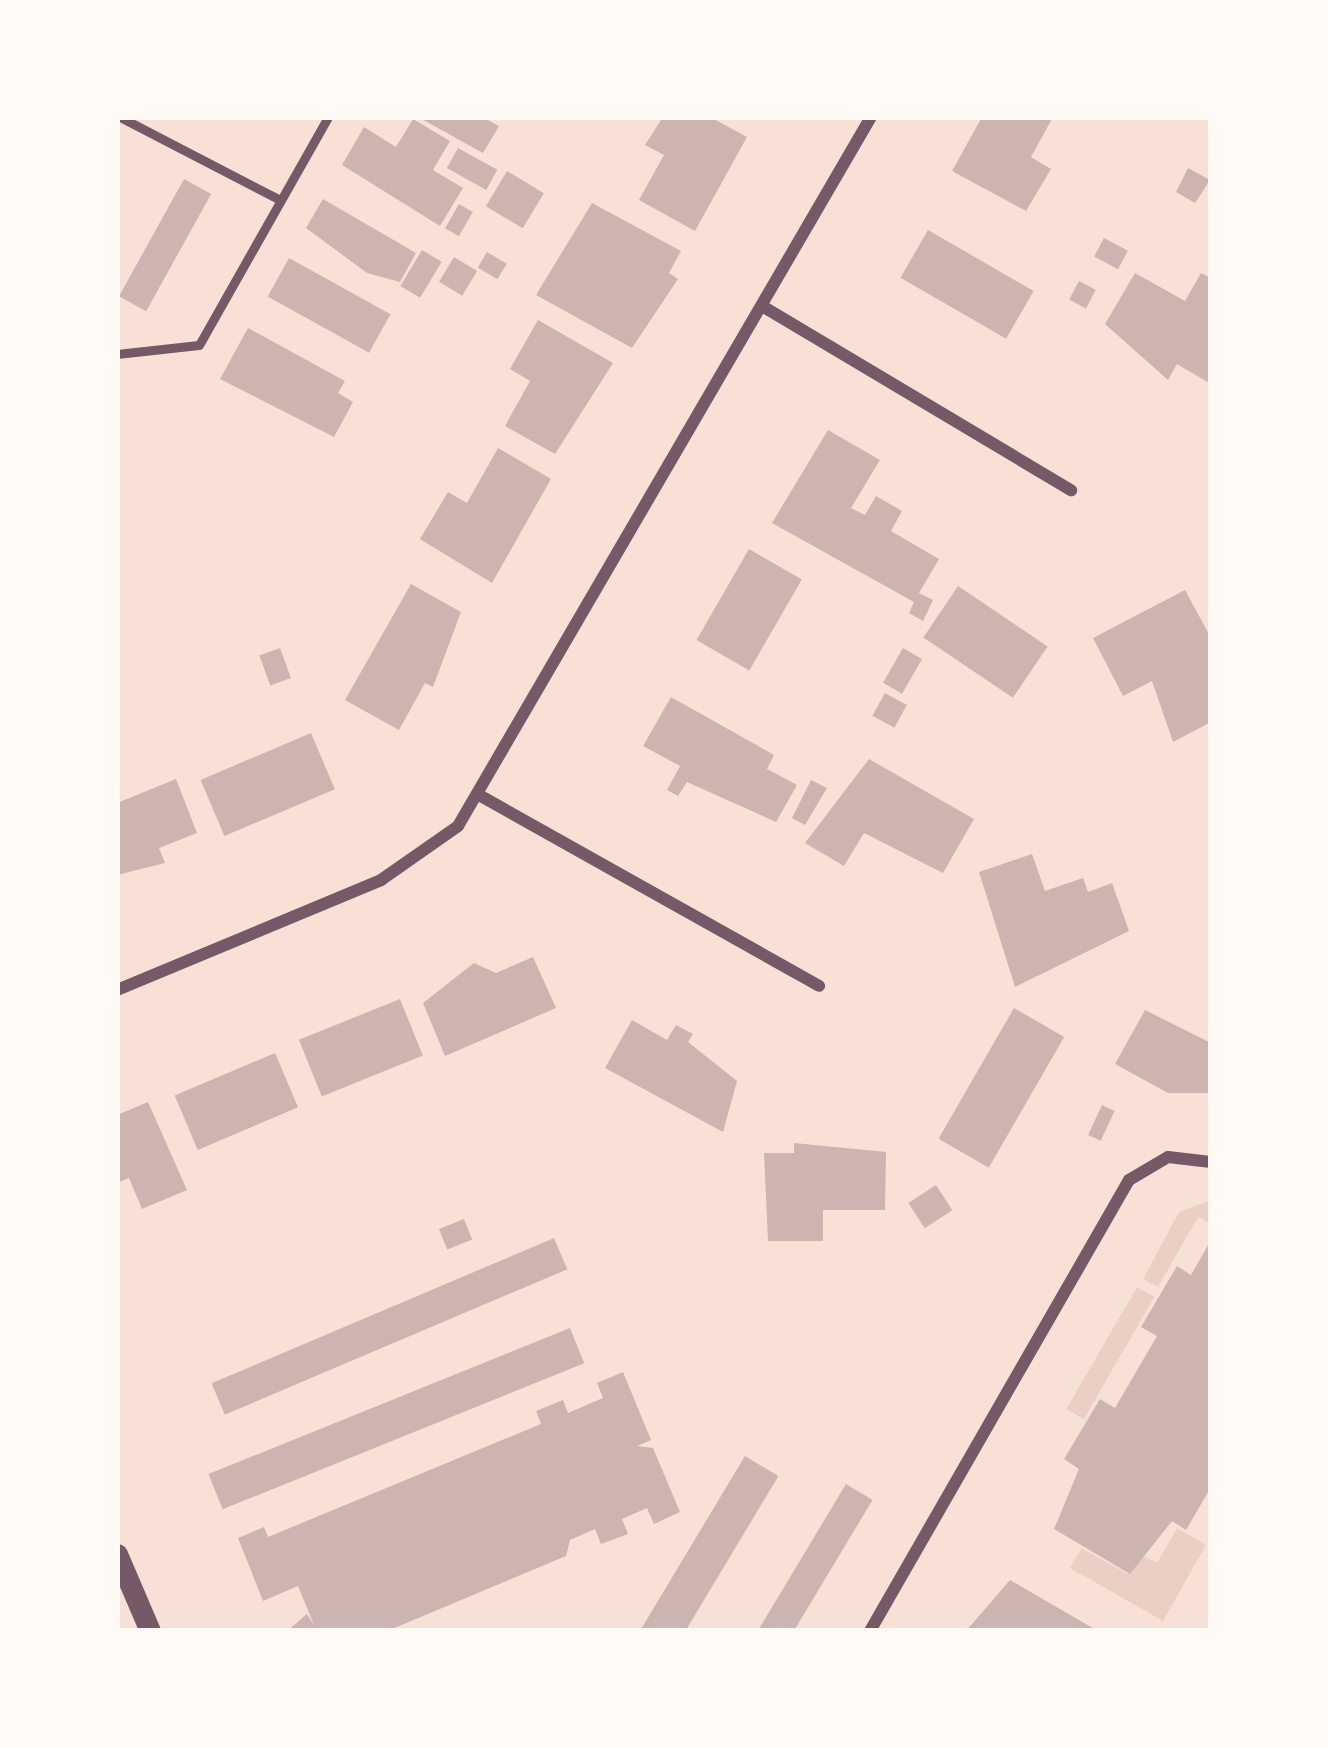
<!DOCTYPE html>
<style>
body{margin:0}
#map{position:relative;width:1328px;height:1748px;overflow:hidden;background:#f7e1d7;font-family:Arial,sans-serif}
div>[style]{position:absolute}
[style*='--x']{left:calc(var(--x)*1px);top:calc(var(--y)*1px);width:calc(var(--w)*1px);rotate:calc(var(--a)*1deg)}
.green>*{inset:0;background:#ebcfc5;transform-origin:0 0}
.building>*{inset:0;background:#ccb4b1;transform-origin:0 0}
.service>*{height:9px;margin:-4.5px;padding:0 4.5px;transform-origin:4.5px;border-radius:4.5px;background:#755966}
.minor>*{height:12px;margin:-6px;padding:0 6px;transform-origin:6px;border-radius:6px;background:#755966}
.tertiary>*{height:21px;margin:-10.5px;padding:0 10.5px;transform-origin:10.5px;border-radius:10.5px;background:#755966}
span{translate:-50% -50%;white-space:nowrap;text-align:center;line-height:1.15;-webkit-text-stroke:12px #fffaf5;paint-order:stroke}
.frame{position:absolute;inset:0;border:120px solid #fffaf5;pointer-events:none}
</style>
<div id="map">
<div class="green">
<i style="clip-path:polygon(1211px 1200px,1211px 1224px,1198px 1217px,1158px 1287px,1143px 1279px,1179px 1212px)"></i>
<i style="left:1137px;top:1287px;width:20px;height:141px;rotate:30deg"></i>
<i style="clip-path:polygon(1177px 1528px,1206px 1545px,1163px 1621px,1070px 1568px,1081px 1548px,1128px 1574px,1140px 1554px,1157px 1563px)"></i>
</div>
<div class="building">
<i style="clip-path:polygon(418px 117px,482px 117px,499px 126px,483px 153px)"></i>
<i style="clip-path:polygon(663px 117px,710px 117px,747px 137px,695px 231px,639px 200px,664px 155px,645px 145px)"></i>
<i style="clip-path:polygon(982px 117px,1053px 117px,1031px 157px,1051px 169px,1026px 211px,952px 171px)"></i>
<i style="clip-path:polygon(413px 119px,450px 141px,433px 170px,463px 188px,440px 226px,342px 165px,364px 127px,396px 147px)"></i>
<i style="left:458px;top:148px;width:45px;height:23px;rotate:29deg"></i>
<i style="clip-path:polygon(1188px 168px,1210px 180px,1195px 203px,1176px 192px)"></i>
<i style="left:507px;top:171px;width:43px;height:41px;rotate:31deg"></i>
<i style="left:184px;top:179px;width:31px;height:134px;rotate:29deg"></i>
<i style="clip-path:polygon(323px 199px,416px 253px,400px 282px,367px 273px,306px 228px)"></i>
<i style="clip-path:polygon(592px 203px,681px 251px,669px 273px,678px 279px,632px 348px,536px 295px)"></i>
<i style="left:459px;top:204px;width:16px;height:28px;rotate:30deg"></i>
<i style="left:928px;top:230px;width:122px;height:55px;rotate:30deg"></i>
<i style="left:1104px;top:238px;width:27px;height:21px;rotate:28deg"></i>
<i style="left:422px;top:250px;width:23px;height:42px;rotate:31deg"></i>
<i style="left:487px;top:252px;width:23px;height:18px;rotate:31deg"></i>
<i style="left:454px;top:257px;width:27px;height:29px;rotate:31deg"></i>
<i style="left:289px;top:258px;width:116px;height:44px;rotate:29deg"></i>
<i style="clip-path:polygon(1135px 273px,1185px 301px,1201px 273px,1211px 278px,1211px 384px,1177px 364px,1168px 380px,1105px 324px)"></i>
<i style="left:1079px;top:281px;width:19px;height:21px;rotate:28deg"></i>
<i style="clip-path:polygon(538px 320px,613px 363px,555px 454px,505px 426px,530px 381px,510px 369px)"></i>
<i style="clip-path:polygon(248px 328px,345px 381px,338px 393px,353px 402px,334px 437px,220px 379px)"></i>
<i style="clip-path:polygon(828px 430px,880px 460px,851px 508px,865px 515px,876px 496px,902px 511px,891px 531px,939px 559px,919px 593px,933px 600px,923px 621px,909px 613px,914px 602px,772px 523px)"></i>
<i style="clip-path:polygon(498px 448px,551px 479px,492px 583px,420px 539px,448px 492px,467px 503px)"></i>
<i style="left:749px;top:549px;width:61px;height:105px;rotate:30deg"></i>
<i style="clip-path:polygon(411px 584px,461px 612px,433px 687px,425px 683px,399px 730px,345px 700px)"></i>
<i style="left:958px;top:586px;width:108px;height:62px;rotate:34deg"></i>
<i style="clip-path:polygon(1185px 590px,1211px 638px,1211px 722px,1173px 742px,1152px 681px,1123px 696px,1093px 638px)"></i>
<i style="left:280px;top:648px;width:32px;height:22px;rotate:70deg"></i>
<i style="left:903px;top:648px;width:22px;height:40px;rotate:30deg"></i>
<i style="left:885px;top:693px;width:25px;height:26px;rotate:29deg"></i>
<i style="clip-path:polygon(671px 697px,774px 755px,767px 769px,797px 785px,776px 822px,687px 782px,678px 796px,667px 790px,680px 766px,643px 746px)"></i>
<i style="left:311px;top:733px;width:61px;height:120px;rotate:67deg"></i>
<i style="clip-path:polygon(869px 759px,974px 819px,943px 873px,864px 833px,844px 866px,805px 843px)"></i>
<i style="clip-path:polygon(176px 779px,197px 833px,159px 848px,165px 863px,117px 875px,117px 803px)"></i>
<i style="clip-path:polygon(811px 780px,827px 788px,805px 825px,792px 818px)"></i>
<i style="clip-path:polygon(1032px 854px,1045px 891px,1083px 878px,1088px 892px,1112px 883px,1129px 931px,1015px 987px,979px 872px)"></i>
<i style="clip-path:polygon(533px 957px,556px 1008px,445px 1056px,423px 1003px,474px 963px,496px 973px)"></i>
<i style="left:400px;top:999px;width:61px;height:109px;rotate:68deg"></i>
<i style="left:1014px;top:1008px;width:58px;height:151px;rotate:30deg"></i>
<i style="clip-path:polygon(1145px 1010px,1211px 1043px,1210px 1093px,1168px 1093px,1115px 1064px)"></i>
<i style="clip-path:polygon(632px 1020px,667px 1040px,676px 1025px,693px 1034px,688px 1042px,737px 1081px,723px 1132px,605px 1068px)"></i>
<i style="left:275px;top:1053px;width:59px;height:109px;rotate:67deg"></i>
<i style="clip-path:polygon(148px 1102px,187px 1190px,142px 1209px,129px 1178px,117px 1183px,117px 1115px)"></i>
<i style="left:1102px;top:1105px;width:14px;height:33px;rotate:25deg"></i>
<i style="clip-path:polygon(794px 1143px,886px 1152px,885px 1210px,823px 1210px,823px 1241px,768px 1241px,764px 1153px,794px 1153px)"></i>
<i style="left:936px;top:1185px;width:30px;height:33px;rotate:57deg"></i>
<i style="left:464px;top:1219px;width:22px;height:27px;rotate:68deg"></i>
<i style="left:554px;top:1238px;width:34px;height:372px;rotate:67deg"></i>
<i style="clip-path:polygon(1211px 1240px,1211px 1487px,1186px 1530px,1172px 1521px,1130px 1574px,1054px 1529px,1079px 1469px,1064px 1459px,1100px 1399px,1115px 1408px,1157px 1336px,1141px 1327px,1177px 1266px,1191px 1275px)"></i>
<i style="left:570px;top:1328px;width:38px;height:390px;rotate:68deg"></i>
<i style="clip-path:polygon(623px 1372px,651px 1440px,637px 1446px,653px 1448px,680px 1512px,654px 1524px,647px 1508px,622px 1519px,628px 1534px,601px 1544px,595px 1529px,570px 1540px,566px 1556px,392px 1629px,287px 1631px,307px 1614px,314px 1625px,298px 1586px,263px 1601px,238px 1538px,264px 1527px,268px 1537px,541px 1424px,536px 1411px,563px 1400px,568px 1413px,603px 1398px,597px 1383px)"></i>
<i style="left:745px;top:1456px;width:39px;height:202px;rotate:31deg"></i>
<i style="left:846px;top:1484px;width:31px;height:170px;rotate:31deg"></i>
<i style="clip-path:polygon(1010px 1580px,1098px 1631px,966px 1631px)"></i>
</div>
<div class="service">
<i style="--x:120;--y:117;--w:180;--a:27.4"></i>
<i style="--x:117;--y:354;--w:82;--a:-6.3"></i>
<i style="--x:199;--y:345;--w:262;--a:-60.5"></i>
</div>
<div class="minor">
<i style="--x:762;--y:306;--w:360;--a:30.8"></i>
<i style="--x:479;--y:795;--w:390;--a:29.3"></i>
<i style="--x:117;--y:990;--w:286;--a:-22.6"></i>
<i style="--x:381;--y:880;--w:94;--a:-35"></i>
<i style="--x:458;--y:826;--w:821;--a:-59.78"></i>
<i style="--x:870;--y:1631;--w:520;--a:-60.13"></i>
<i style="--x:1129;--y:1180;--w:45;--a:-30.5"></i>
<i style="--x:1168;--y:1157;--w:43;--a:6.6"></i>
</div>
<div class="tertiary">
<i style="--x:117;--y:1554;--w:84;--a:66.8"></i>
</div>
<div class="frame"></div>
</div>
